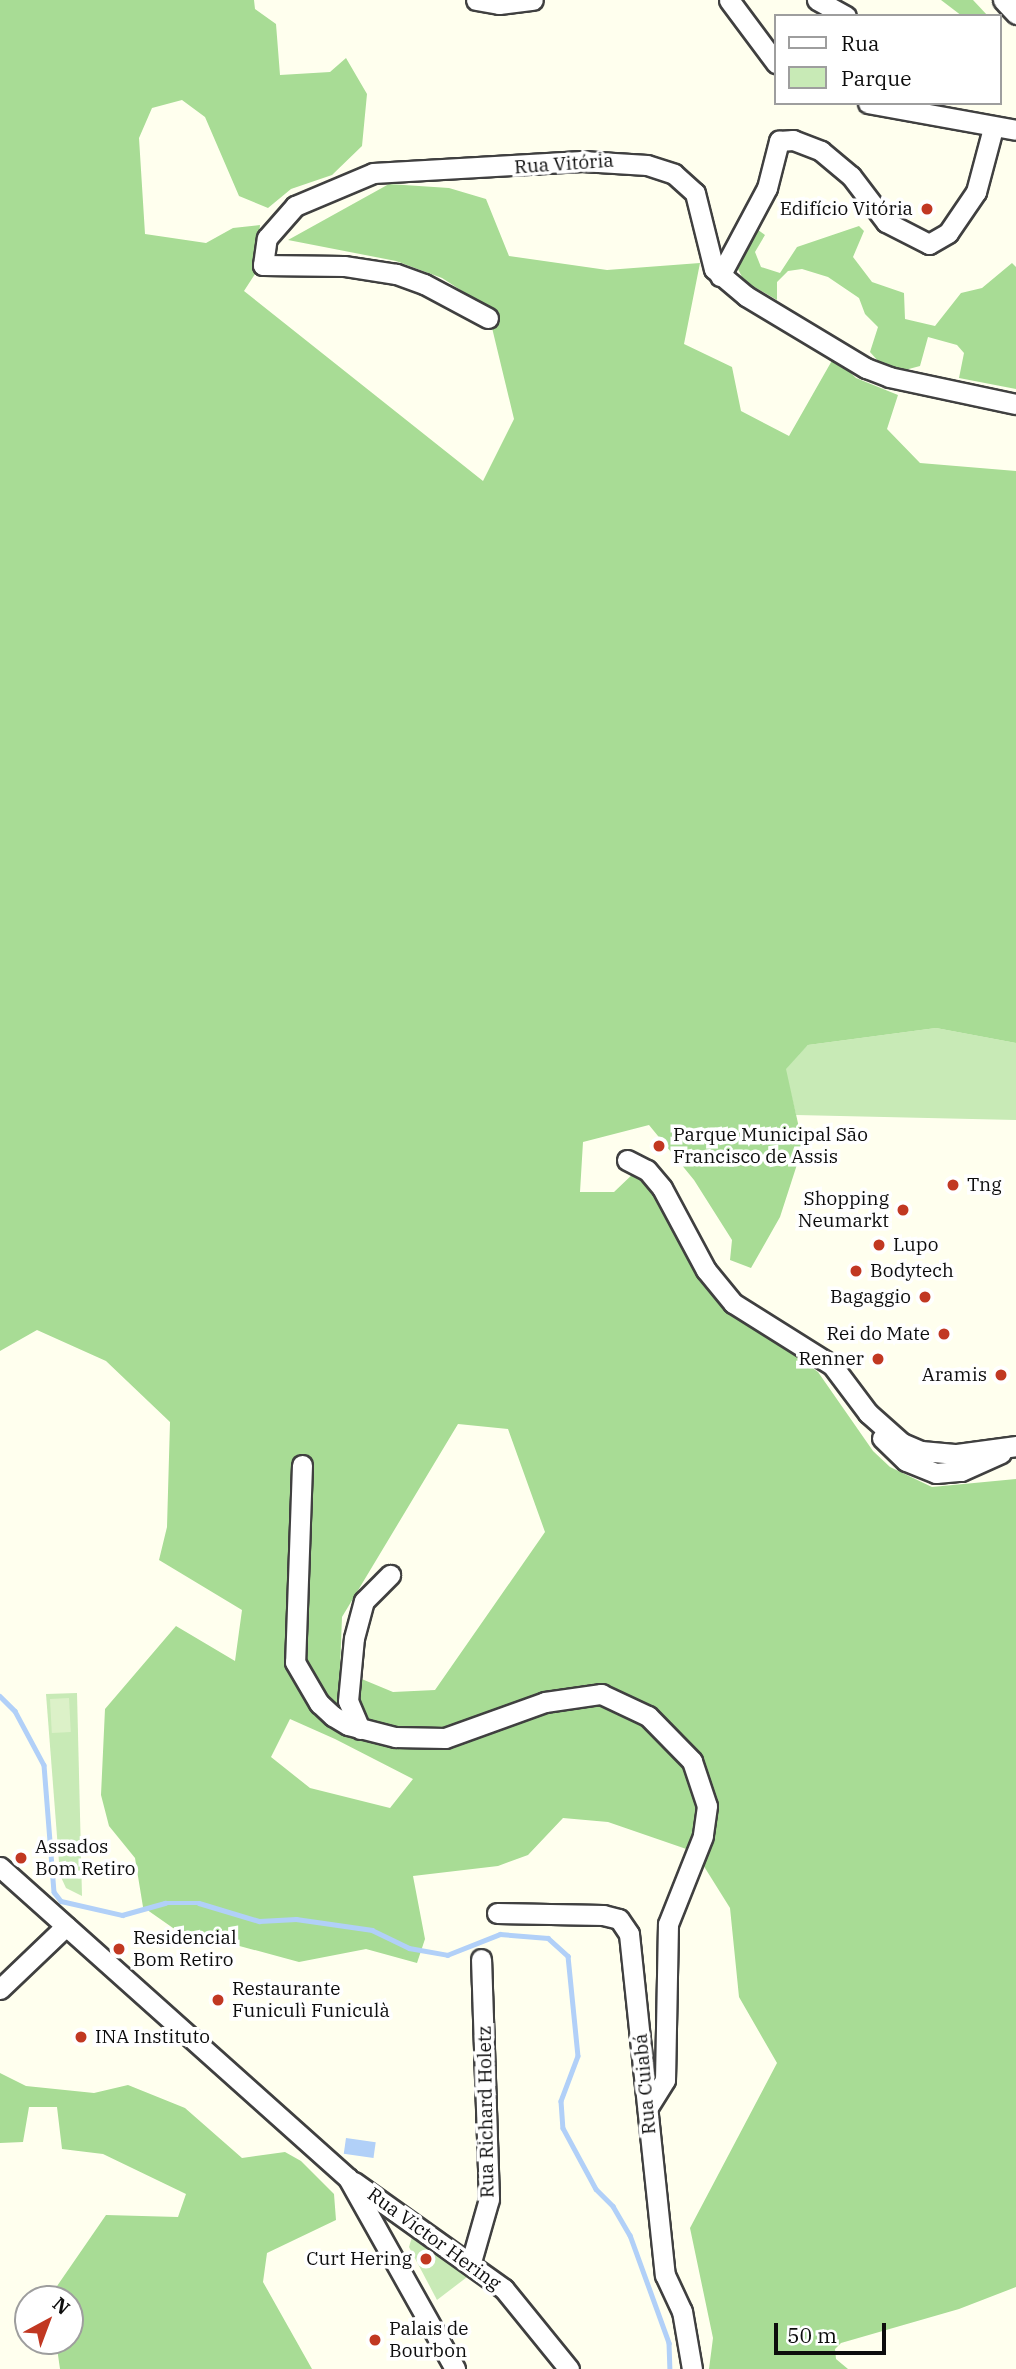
<!DOCTYPE html>
<meta charset="utf-8">
<style>
body{margin:0}
#map{position:relative;width:1016px;height:2369px;overflow:hidden;background:#ffe;font-family:"IBM Plex Serif",serif}
div>[style]{position:absolute}
[style*='--x']{left:calc(var(--x)*1px);top:calc(var(--y)*1px);width:calc(var(--w)*1px);rotate:calc(var(--a)*1deg)}
.green>*{inset:0;background:#c8eab6}
.forest>*{inset:0;background:#a8dc95}
.pitch>*{inset:0;background:#dcf1c8;transform-origin:0 0}
.water>*{inset:0;background:#b1d0f8;transform-origin:0 0}
.stream>*{height:4.5px;margin:-2.25px;padding:0 2.25px;transform-origin:2.25px;border-radius:2.25px;background:#b1d0f8}
.roads{filter:drop-shadow(2px 0 #404040) drop-shadow(-2px 0 #404040) drop-shadow(0 2px #404040) drop-shadow(0 -2px #404040)}
.minor>*{height:19px;margin:-9.5px;padding:0 9.5px;transform-origin:9.5px;border-radius:9.5px;background:#fff}
.dots>*{width:19px;height:19px;translate:-50% -50%;box-sizing:border-box;border:4px solid #fff;border-radius:50%}
span{translate:-50% -50%;white-space:nowrap;text-align:center;line-height:1.15;-webkit-text-stroke:7px #fff;paint-order:stroke}
.street-label{font-size:19px;color:#0d0d0d}
.poi-label{font-size:19px;color:#0d0d0d}
.right{translate:-100% -50%;text-align:right}
.left{translate:0 -50%;text-align:left}
.legend{position:absolute;left:774px;top:14px;width:228px;height:91px;box-sizing:border-box;background:#fff;border:2px solid #9e9e9e;margin:0;padding:9px 12px;list-style:none;font-size:21px;color:#0d0d0d}
.legend li{display:flex;align-items:center;gap:14px;height:35px}
.legend b{width:35px;border:2px solid #9e9e9e}
.north{position:absolute;left:14px;top:2285px;width:70px;height:70px;box-sizing:border-box;background:#fff;border:2px solid #9e9e9e;border-radius:50%;rotate:41deg;font-size:19px;font-weight:700;line-height:28px;text-align:center;color:#0d0d0d}
.north::after{content:'';display:block;margin:auto;width:24px;height:32px;background:#c13822;clip-path:polygon(50% 0,100% 100%,50% 72%,0 100%)}
.scale{position:absolute;left:774px;top:2323px;width:112px;height:32px;box-sizing:border-box;border:4px solid #0d0d0d;border-top:0;padding-left:9px;font-size:21px;line-height:24px;white-space:nowrap;color:#0d0d0d;-webkit-text-stroke:5px #fff;paint-order:stroke}
</style>
<div id="map">
<div class="green">
<i style="clip-path:polygon(936px 1028px,1016px 1043px,1016px 1120px,796px 1115px,785px 1069px,808px 1045px)"></i>
<i style="clip-path:polygon(77px 1693px,82px 1896px,66px 1888px,60px 1875px,46px 1694px)"></i>
<i style="clip-path:polygon(412px 2237px,419px 2237px,471px 2274px,437px 2300px,409px 2247px)"></i>
</div>
<div class="forest">
<i style="clip-path:polygon(evenodd,0 0,254px 0,255px 9px,276px 24px,280px 75px,330px 72px,346px 58px,367px 94px,362px 146px,332px 175px,291px 189px,268px 208px,239px 196px,205px 117px,182px 100px,152px 108px,139px 138px,145px 234px,206px 243px,233px 228px,260px 225px,255px 274px,244px 291px,483px 481px,514px 419px,487px 307px,442px 278px,396px 261px,288px 240px,389px 184px,449px 188px,486px 199px,509px 256px,607px 270px,700px 263px,684px 344px,732px 367px,741px 411px,789px 436px,834px 357px,856px 378px,898px 395px,887px 429px,920px 463px,1016px 471px,1016px 1043px,936px 1028px,808px 1045px,786px 1069px,803px 1146px,780px 1217px,751px 1268px,730px 1260px,732px 1240px,694px 1180px,649px 1125px,583px 1142px,580px 1192px,614px 1192px,636px 1171px,657px 1192px,713px 1296px,818px 1372px,873px 1451px,890px 1467px,932px 1487px,1016px 1479px,1016px 2287px,959px 2309px,841px 2343px,835px 2349px,836px 2359px,848px 2369px,709px 2369px,713px 2338px,690px 2228px,777px 2063px,739px 1997px,730px 1908px,695px 1852px,608px 1822px,563px 1818px,528px 1855px,498px 1866px,413px 1876px,425px 1939px,417px 1963px,366px 1949px,299px 1962px,173px 1928px,143px 1907px,135px 1858px,109px 1826px,101px 1795px,105px 1709px,176px 1626px,235px 1661px,242px 1610px,159px 1560px,167px 1527px,170px 1422px,106px 1361px,37px 1330px,0 1351px,0 0,458px 1424px,508px 1429px,545px 1532px,435px 1690px,393px 1692px,340px 1670px,342px 1617px,458px 1424px,0 0,290px 1719px,335px 1739px,413px 1779px,390px 1808px,310px 1788px,271px 1757px,290px 1719px)"></i>
<i style="clip-path:polygon(941px 0,973px 0,988px 16px,962px 16px)"></i>
<i style="clip-path:polygon(859px 226px,864px 231px,853px 257px,872px 282px,904px 293px,905px 319px,935px 326px,961px 293px,982px 288px,1012px 263px,1016px 267px,1016px 389px,959px 378px,964px 353px,957px 345px,928px 337px,920px 366px,905px 370px,879px 362px,870px 352px,878px 327px,865px 314px,859px 298px,828px 277px,802px 269px,788px 271px,777px 282px,777px 300px,744px 281px,737px 267px,740px 247px,754px 227px,765px 235px,755px 252px,761px 267px,780px 273px,797px 247px)"></i>
<i style="clip-path:polygon(0 2073px,26px 2086px,94px 2093px,128px 2085px,185px 2108px,242px 2158px,285px 2152px,301px 2161px,334px 2194px,336px 2220px,267px 2253px,263px 2282px,312px 2369px,60px 2369px,56px 2341px,70px 2341px,70px 2299px,55px 2299px,55px 2289px,106px 2215px,178px 2217px,186px 2194px,103px 2154px,62px 2149px,57px 2107px,29px 2107px,23px 2142px,0 2143px)"></i>
</div>
<div class="pitch">
<i style="left:69px;top:1698px;width:34px;height:19px;rotate:87deg"></i>
</div>
<div class="water">
<i style="left:346px;top:2138px;width:30px;height:16px;rotate:8deg"></i>
</div>
<div class="stream">
<i style="--x:0;--y:1696;--w:21;--a:45"></i>
<i style="--x:15;--y:1711;--w:61;--a:61.8"></i>
<i style="--x:44;--y:1765;--w:127;--a:85.5"></i>
<i style="--x:54;--y:1892;--w:11;--a:52"></i>
<i style="--x:61;--y:1901;--w:63;--a:12.9"></i>
<i style="--x:122;--y:1915;--w:45;--a:-15.6"></i>
<i style="--x:165;--y:1903;--w:34;--a:0"></i>
<i style="--x:199;--y:1903;--w:63;--a:16.7"></i>
<i style="--x:259;--y:1921;--w:37;--a:-3"></i>
<i style="--x:296;--y:1919;--w:77;--a:8.2"></i>
<i style="--x:372;--y:1930;--w:41;--a:25.9"></i>
<i style="--x:409;--y:1948;--w:39;--a:10"></i>
<i style="--x:447;--y:1955;--w:57;--a:-21.6"></i>
<i style="--x:500;--y:1934;--w:48;--a:4.8"></i>
<i style="--x:548;--y:1938;--w:27;--a:42"></i>
<i style="--x:568;--y:1956;--w:100;--a:84.3"></i>
<i style="--x:578;--y:2056;--w:48;--a:110.7"></i>
<i style="--x:561;--y:2101;--w:27;--a:86"></i>
<i style="--x:563;--y:2128;--w:69;--a:61.6"></i>
<i style="--x:596;--y:2189;--w:24;--a:45"></i>
<i style="--x:613;--y:2206;--w:34;--a:60"></i>
<i style="--x:630;--y:2235;--w:115;--a:70.1"></i>
<i style="--x:669;--y:2343;--w:26;--a:88"></i>
</div>
<div class="roads">
<div class="minor">
<i style="--x:476;--y:0;--w:23;--a:10"></i>
<i style="--x:499;--y:4;--w:34;--a:-7"></i>
<i style="--x:729;--y:0;--w:79;--a:53.3"></i>
<i style="--x:817;--y:0;--w:33;--a:29"></i>
<i style="--x:1003;--y:0;--w:19;--a:47"></i>
<i style="--x:868;--y:103;--w:150;--a:10.3"></i>
<i style="--x:720;--y:276;--w:100;--a:-61.9"></i>
<i style="--x:767;--y:188;--w:49;--a:-75.7"></i>
<i style="--x:779;--y:141;--w:14;--a:-4"></i>
<i style="--x:793;--y:140;--w:30;--a:21"></i>
<i style="--x:821;--y:151;--w:39;--a:40"></i>
<i style="--x:851;--y:176;--w:58;--a:52.7"></i>
<i style="--x:886;--y:222;--w:48;--a:27.1"></i>
<i style="--x:929;--y:244;--w:22;--a:-30"></i>
<i style="--x:948;--y:233;--w:50;--a:-55.7"></i>
<i style="--x:976;--y:192;--w:66;--a:-75.1"></i>
<i style="--x:488;--y:318;--w:72;--a:-152"></i>
<i style="--x:424;--y:284;--w:30;--a:-160"></i>
<i style="--x:396;--y:274;--w:53;--a:-171.3"></i>
<i style="--x:344;--y:266;--w:81;--a:-179.3"></i>
<i style="--x:263;--y:265;--w:27;--a:-82"></i>
<i style="--x:267;--y:238;--w:43;--a:-48.8"></i>
<i style="--x:295;--y:206;--w:85;--a:-22.9"></i>
<i style="--x:373;--y:173;--w:209;--a:-3.3"></i>
<i style="--x:582;--y:161;--w:65;--a:3.5"></i>
<i style="--x:647;--y:165;--w:28;--a:18"></i>
<i style="--x:674;--y:174;--w:28;--a:42"></i>
<i style="--x:695;--y:193;--w:78;--a:76"></i>
<i style="--x:714;--y:269;--w:42;--a:40.2"></i>
<i style="--x:746;--y:296;--w:140;--a:31"></i>
<i style="--x:866;--y:368;--w:25;--a:21"></i>
<i style="--x:889;--y:377;--w:130;--a:12"></i>
<i style="--x:627;--y:1160;--w:22;--a:27"></i>
<i style="--x:647;--y:1170;--w:23;--a:50"></i>
<i style="--x:662;--y:1188;--w:93;--a:61.8"></i>
<i style="--x:706;--y:1270;--w:43;--a:50.7"></i>
<i style="--x:733;--y:1303;--w:117;--a:32.1"></i>
<i style="--x:832;--y:1365;--w:60;--a:53.1"></i>
<i style="--x:868;--y:1413;--w:45;--a:41.4"></i>
<i style="--x:902;--y:1443;--w:21;--a:23"></i>
<i style="--x:921;--y:1451;--w:36;--a:5"></i>
<i style="--x:957;--y:1454;--w:60;--a:-7.7"></i>
<i style="--x:882;--y:1438;--w:33;--a:44"></i>
<i style="--x:906;--y:1461;--w:32;--a:22"></i>
<i style="--x:936;--y:1473;--w:25;--a:-5"></i>
<i style="--x:961;--y:1471;--w:44;--a:-24.2"></i>
<i style="--x:302;--y:1465;--w:197;--a:92"></i>
<i style="--x:295;--y:1662;--w:48;--a:59.7"></i>
<i style="--x:319;--y:1703;--w:19;--a:43"></i>
<i style="--x:333;--y:1716;--w:17;--a:31"></i>
<i style="--x:348;--y:1725;--w:49;--a:14.3"></i>
<i style="--x:395;--y:1737;--w:50;--a:1.1"></i>
<i style="--x:445;--y:1738;--w:106;--a:-19.8"></i>
<i style="--x:545;--y:1702;--w:57;--a:-8.1"></i>
<i style="--x:601;--y:1694;--w:52;--a:25.1"></i>
<i style="--x:648;--y:1716;--w:63;--a:45.6"></i>
<i style="--x:692;--y:1761;--w:47;--a:71.6"></i>
<i style="--x:707;--y:1806;--w:30;--a:98"></i>
<i style="--x:703;--y:1836;--w:95;--a:111.7"></i>
<i style="--x:668;--y:1924;--w:156;--a:91.1"></i>
<i style="--x:665;--y:2080;--w:31;--a:122"></i>
<i style="--x:360;--y:1729;--w:30;--a:-113"></i>
<i style="--x:348;--y:1701;--w:63;--a:-84.6"></i>
<i style="--x:354;--y:1638;--w:38;--a:-75"></i>
<i style="--x:364;--y:1601;--w:37;--a:-45"></i>
<i style="--x:0;--y:1867;--w:467;--a:41.8"></i>
<i style="--x:348;--y:2178;--w:219;--a:60.7"></i>
<i style="--x:497;--y:1913;--w:106;--a:1.1"></i>
<i style="--x:603;--y:1915;--w:16;--a:14"></i>
<i style="--x:619;--y:1919;--w:18;--a:56"></i>
<i style="--x:629;--y:1934;--w:343;--a:84"></i>
<i style="--x:665;--y:2275;--w:40;--a:65"></i>
<i style="--x:682;--y:2311;--w:59;--a:80.2"></i>
<i style="--x:0;--y:1989;--w:91;--a:-43.7"></i>
<i style="--x:354;--y:2182;--w:184;--a:35.5"></i>
<i style="--x:504;--y:2289;--w:103;--a:50.9"></i>
<i style="--x:471;--y:2262;--w:66;--a:-74.1"></i>
<i style="--x:489;--y:2199;--w:240;--a:-91.9"></i>
</div>
</div>
<div class="dots">
<i style="left:927px;top:209px;background:#c13822"></i>
<i style="left:659px;top:1146px;background:#c13822"></i>
<i style="left:953px;top:1185px;background:#c13822"></i>
<i style="left:903px;top:1210px;background:#c13822"></i>
<i style="left:879px;top:1245px;background:#c13822"></i>
<i style="left:856px;top:1271px;background:#c13822"></i>
<i style="left:925px;top:1297px;background:#c13822"></i>
<i style="left:944px;top:1334px;background:#c13822"></i>
<i style="left:878px;top:1359px;background:#c13822"></i>
<i style="left:1001px;top:1375px;background:#c13822"></i>
<i style="left:21px;top:1858px;background:#c13822"></i>
<i style="left:119px;top:1949px;background:#c13822"></i>
<i style="left:218px;top:2000px;background:#c13822"></i>
<i style="left:81px;top:2037px;background:#c13822"></i>
<i style="left:426px;top:2259px;background:#c13822"></i>
<i style="left:375px;top:2340px;background:#c13822"></i>
</div>
<div class="street-label">
<span style="left:564px;top:164px;rotate:-4deg">Rua Vitória</span>
<span style="left:645px;top:2084px;rotate:-95deg">Rua Cuiabá</span>
<span style="left:486px;top:2112px;rotate:-91deg">Rua Richard Holetz</span>
<span style="left:434px;top:2239px;rotate:36deg">Rua Victor Hering</span>
</div>
<div class="poi-label">
<span class="right" style="left:913px;top:209px">Edifício Vitória</span>
<span class="left" style="left:673px;top:1146px">Parque Municipal São<br>Francisco de Assis</span>
<span class="left" style="left:967px;top:1185px">Tng</span>
<span class="right" style="left:889px;top:1210px">Shopping<br>Neumarkt</span>
<span class="left" style="left:893px;top:1245px">Lupo</span>
<span class="left" style="left:870px;top:1271px">Bodytech</span>
<span class="right" style="left:911px;top:1297px">Bagaggio</span>
<span class="right" style="left:930px;top:1334px">Rei do Mate</span>
<span class="right" style="left:864px;top:1359px">Renner</span>
<span class="right" style="left:987px;top:1375px">Aramis</span>
<span class="left" style="left:35px;top:1858px">Assados<br>Bom Retiro</span>
<span class="left" style="left:133px;top:1949px">Residencial<br>Bom Retiro</span>
<span class="left" style="left:232px;top:2000px">Restaurante<br>Funiculì Funiculà</span>
<span class="left" style="left:95px;top:2037px">INA Instituto</span>
<span class="right" style="left:412px;top:2259px">Curt Hering</span>
<span class="left" style="left:389px;top:2340px">Palais de<br>Bourbon</span>
</div>
<ul class="legend">
<li><b style="height:9px;background:#fff"></b>Rua</li>
<li><b style="height:19px;background:#c8eab6"></b>Parque</li>
</ul>
<div class="north">N</div>
<div class="scale">50 m</div>
</div>
